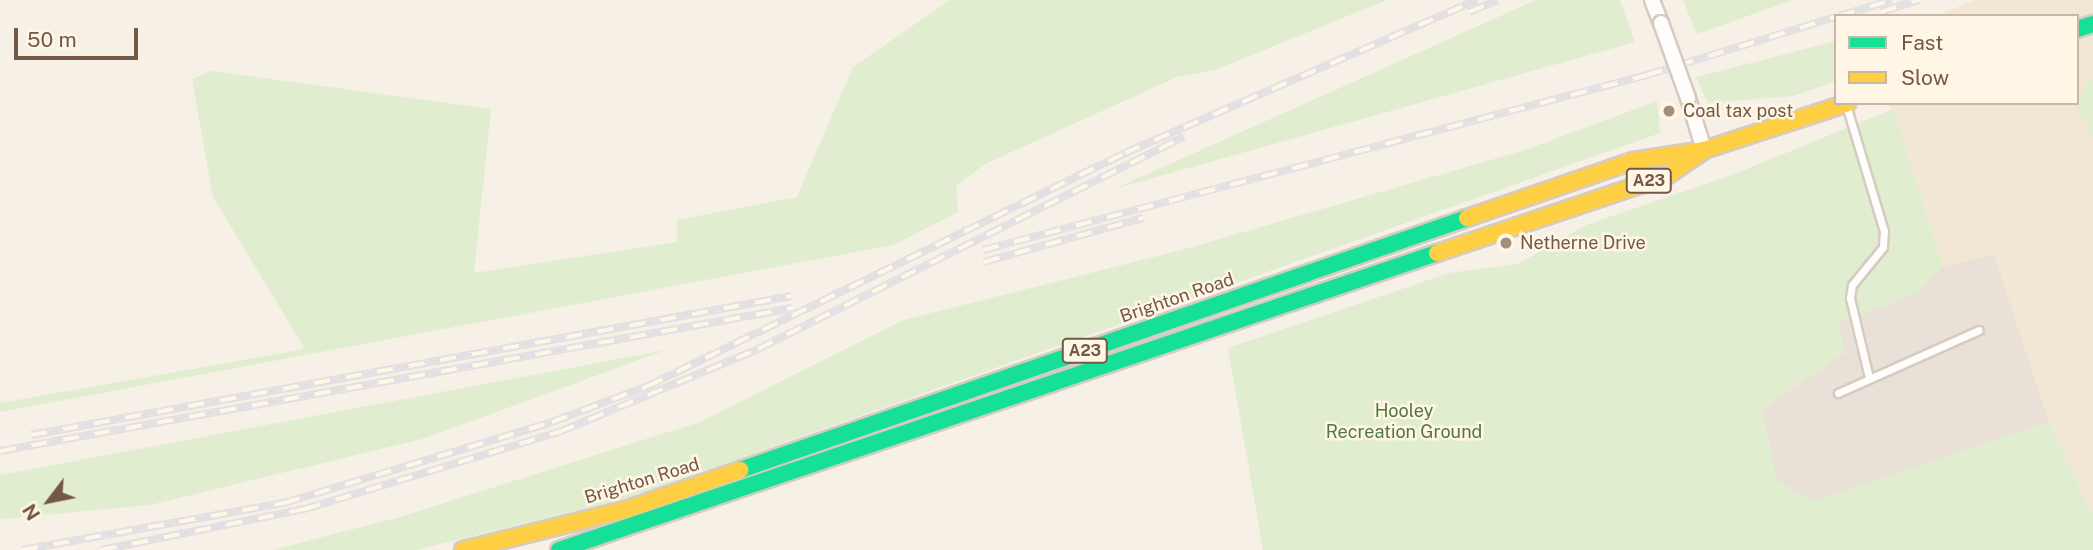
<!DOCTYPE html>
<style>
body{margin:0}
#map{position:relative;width:2093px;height:550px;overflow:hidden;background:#f6f0e6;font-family:"Public Sans",sans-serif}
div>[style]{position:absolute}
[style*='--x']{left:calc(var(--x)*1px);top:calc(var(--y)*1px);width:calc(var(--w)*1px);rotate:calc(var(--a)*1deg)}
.residential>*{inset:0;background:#f2e6d5}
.industrial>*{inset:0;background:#e9e0d7}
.green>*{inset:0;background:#e0edcf}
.roads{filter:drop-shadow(2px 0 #d5cbc1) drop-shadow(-2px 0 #d5cbc1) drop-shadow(0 2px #d5cbc1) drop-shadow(0 -2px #d5cbc1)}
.lane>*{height:7px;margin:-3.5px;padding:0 3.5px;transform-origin:3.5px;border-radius:3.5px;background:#fefdfb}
.street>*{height:14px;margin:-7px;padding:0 7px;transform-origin:7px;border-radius:7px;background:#fefdfb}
.fast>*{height:16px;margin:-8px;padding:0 8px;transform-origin:8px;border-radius:8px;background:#16e098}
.slow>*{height:16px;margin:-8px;padding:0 8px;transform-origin:8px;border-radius:8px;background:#ffcf43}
.rail>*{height:8px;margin-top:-4px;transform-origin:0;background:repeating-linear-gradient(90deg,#fff6e6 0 16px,#e3e0e3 0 32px);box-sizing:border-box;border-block:2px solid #e3e0e3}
.bridges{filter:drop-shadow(2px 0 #d5cbc1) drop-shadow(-2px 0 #d5cbc1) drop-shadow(0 2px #d5cbc1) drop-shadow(0 -2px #d5cbc1)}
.street-bridge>*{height:14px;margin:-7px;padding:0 7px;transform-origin:7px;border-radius:7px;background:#fefdfb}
.dots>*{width:19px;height:19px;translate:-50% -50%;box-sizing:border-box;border:4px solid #fff6e6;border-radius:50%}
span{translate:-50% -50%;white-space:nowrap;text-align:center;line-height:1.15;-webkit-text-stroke:5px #fff6e6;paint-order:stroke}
.shield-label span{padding:2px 5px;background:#fff6e6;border:2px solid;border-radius:5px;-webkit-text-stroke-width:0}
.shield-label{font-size:16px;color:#745846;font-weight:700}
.poi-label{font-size:18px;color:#745846}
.left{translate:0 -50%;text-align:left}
.street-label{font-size:18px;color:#745846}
.park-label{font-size:18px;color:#4d7a3d}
.legend{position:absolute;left:1834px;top:14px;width:245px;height:91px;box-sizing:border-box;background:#fff6e6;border:2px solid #c7b7a6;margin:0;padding:9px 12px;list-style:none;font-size:21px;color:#745846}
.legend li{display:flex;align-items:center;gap:14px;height:35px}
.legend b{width:35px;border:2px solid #c7b7a6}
.north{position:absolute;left:14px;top:466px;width:70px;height:70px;-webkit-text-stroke:5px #fff6e6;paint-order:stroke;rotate:238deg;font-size:19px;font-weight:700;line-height:28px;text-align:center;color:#745846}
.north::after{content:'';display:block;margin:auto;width:24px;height:32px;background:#745846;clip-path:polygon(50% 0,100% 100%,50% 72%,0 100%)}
.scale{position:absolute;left:14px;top:28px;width:124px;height:32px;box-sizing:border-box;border:4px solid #745846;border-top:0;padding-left:9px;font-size:21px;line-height:24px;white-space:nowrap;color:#745846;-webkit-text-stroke:5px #fff6e6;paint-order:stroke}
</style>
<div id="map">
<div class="residential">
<i style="clip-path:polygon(1976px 0,2093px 0,2093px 516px,2049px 422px,1994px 256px,1943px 266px,1893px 109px,1885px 103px,2077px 103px,2077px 16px,1935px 16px)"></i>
</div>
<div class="industrial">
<i style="clip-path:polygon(1994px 255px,2049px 422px,1812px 502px,1776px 480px,1762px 408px,1845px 352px,1837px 323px,1917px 293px,1943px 266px)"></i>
</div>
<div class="green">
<i style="clip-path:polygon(950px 0,1387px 0,1215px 70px,1177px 77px,985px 164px,956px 186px,958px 212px,893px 245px,0 412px,0 403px,305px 349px,213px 197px,192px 79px,211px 71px,491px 109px,474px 273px,677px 242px,677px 220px,797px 197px,853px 67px)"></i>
<i style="clip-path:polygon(1536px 0,1620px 0,1635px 42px,1114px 189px)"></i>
<i style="clip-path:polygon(1683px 0,1793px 0,1697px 34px)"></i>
<i style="clip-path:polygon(1836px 41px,1836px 81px,1793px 96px,1708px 103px,1696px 77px)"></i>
<i style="clip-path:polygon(2088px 79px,2093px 80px,2093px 135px,2076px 106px)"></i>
<i style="clip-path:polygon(1657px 101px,1660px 133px,628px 498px,416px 550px,272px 550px,397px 518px,700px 422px,903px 320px,1182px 250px,1525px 150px)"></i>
<i style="clip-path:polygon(1893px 109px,1943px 266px,1918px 293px,1838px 323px,1845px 352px,1762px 408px,1776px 480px,1812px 502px,2049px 422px,2093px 516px,2093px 550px,1263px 550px,1228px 348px,1449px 273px,1518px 264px,1586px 225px,1732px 175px)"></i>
<i style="clip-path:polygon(666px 350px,422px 439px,150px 505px,0 519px,0 475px)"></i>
</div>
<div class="roads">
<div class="lane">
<i style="--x:1847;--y:108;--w:128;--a:73.3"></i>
<i style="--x:1884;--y:231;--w:16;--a:94"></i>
<i style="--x:1883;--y:247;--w:49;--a:129.2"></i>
<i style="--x:1852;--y:285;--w:13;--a:99"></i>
<i style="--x:1850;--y:298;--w:82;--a:76.6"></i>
<i style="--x:1838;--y:393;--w:154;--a:-24.1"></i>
</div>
<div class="street">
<i style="--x:1652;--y:0;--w:25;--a:69"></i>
<i style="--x:1688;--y:98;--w:54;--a:72.9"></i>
</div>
<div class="fast">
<i style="--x:2077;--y:29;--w:17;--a:-17"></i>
<i style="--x:740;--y:470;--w:769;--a:-19.12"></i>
<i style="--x:559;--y:550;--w:927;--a:-18.69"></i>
</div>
<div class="slow">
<i style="--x:1467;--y:218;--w:176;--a:-19"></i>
<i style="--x:1633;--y:161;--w:72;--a:-8.8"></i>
<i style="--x:1704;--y:150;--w:151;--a:-18.1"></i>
<i style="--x:1437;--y:253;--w:242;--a:-18.6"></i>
<i style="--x:1666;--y:176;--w:45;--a:-34"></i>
<i style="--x:463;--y:550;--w:170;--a:-14"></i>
<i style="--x:628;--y:509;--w:119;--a:-19.2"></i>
</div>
</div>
<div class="rail">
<i style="--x:1469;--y:12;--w:31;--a:-22"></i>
<i style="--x:1881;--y:12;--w:40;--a:-18"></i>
<i style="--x:1839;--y:16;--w:55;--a:-16.8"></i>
<i style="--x:983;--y:250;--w:687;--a:-14.76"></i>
<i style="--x:1647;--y:75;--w:198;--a:-17.1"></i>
<i style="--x:984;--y:262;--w:165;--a:-15.5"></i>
<i style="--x:31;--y:435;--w:773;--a:-10.36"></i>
<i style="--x:0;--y:451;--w:805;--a:-10.23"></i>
<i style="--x:22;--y:550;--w:266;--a:-10.2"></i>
<i style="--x:284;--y:503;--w:280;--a:-16.8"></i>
<i style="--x:552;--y:422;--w:103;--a:-20.6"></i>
<i style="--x:648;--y:386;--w:531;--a:-26.03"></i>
<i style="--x:1125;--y:153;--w:384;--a:-23.5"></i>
<i style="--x:101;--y:550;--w:208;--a:-11.4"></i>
<i style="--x:305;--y:509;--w:265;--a:-16.9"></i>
<i style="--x:559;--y:432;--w:216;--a:-22.6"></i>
<i style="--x:758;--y:349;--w:476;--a:-26.5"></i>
</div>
<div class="bridges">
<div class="street-bridge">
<i style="--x:1661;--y:23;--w:80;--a:70.2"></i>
</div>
</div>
<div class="dots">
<i style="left:1669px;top:111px;background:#a28d7e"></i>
<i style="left:1506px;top:243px;background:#a28d7e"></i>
</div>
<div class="shield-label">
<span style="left:1649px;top:181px">A23</span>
<span style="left:1085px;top:351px">A23</span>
</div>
<div class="poi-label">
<span class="left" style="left:1683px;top:111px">Coal tax post</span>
<span class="left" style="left:1520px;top:243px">Netherne Drive</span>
</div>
<div class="street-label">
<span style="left:1177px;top:298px;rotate:-19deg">Brighton Road</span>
<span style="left:642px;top:481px;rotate:-17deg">Brighton Road</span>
</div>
<div class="park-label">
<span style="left:1404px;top:422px">Hooley<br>Recreation Ground</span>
</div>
<ul class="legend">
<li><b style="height:9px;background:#16e098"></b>Fast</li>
<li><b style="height:9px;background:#ffcf43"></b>Slow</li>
</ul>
<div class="north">N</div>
<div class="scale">50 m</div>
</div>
